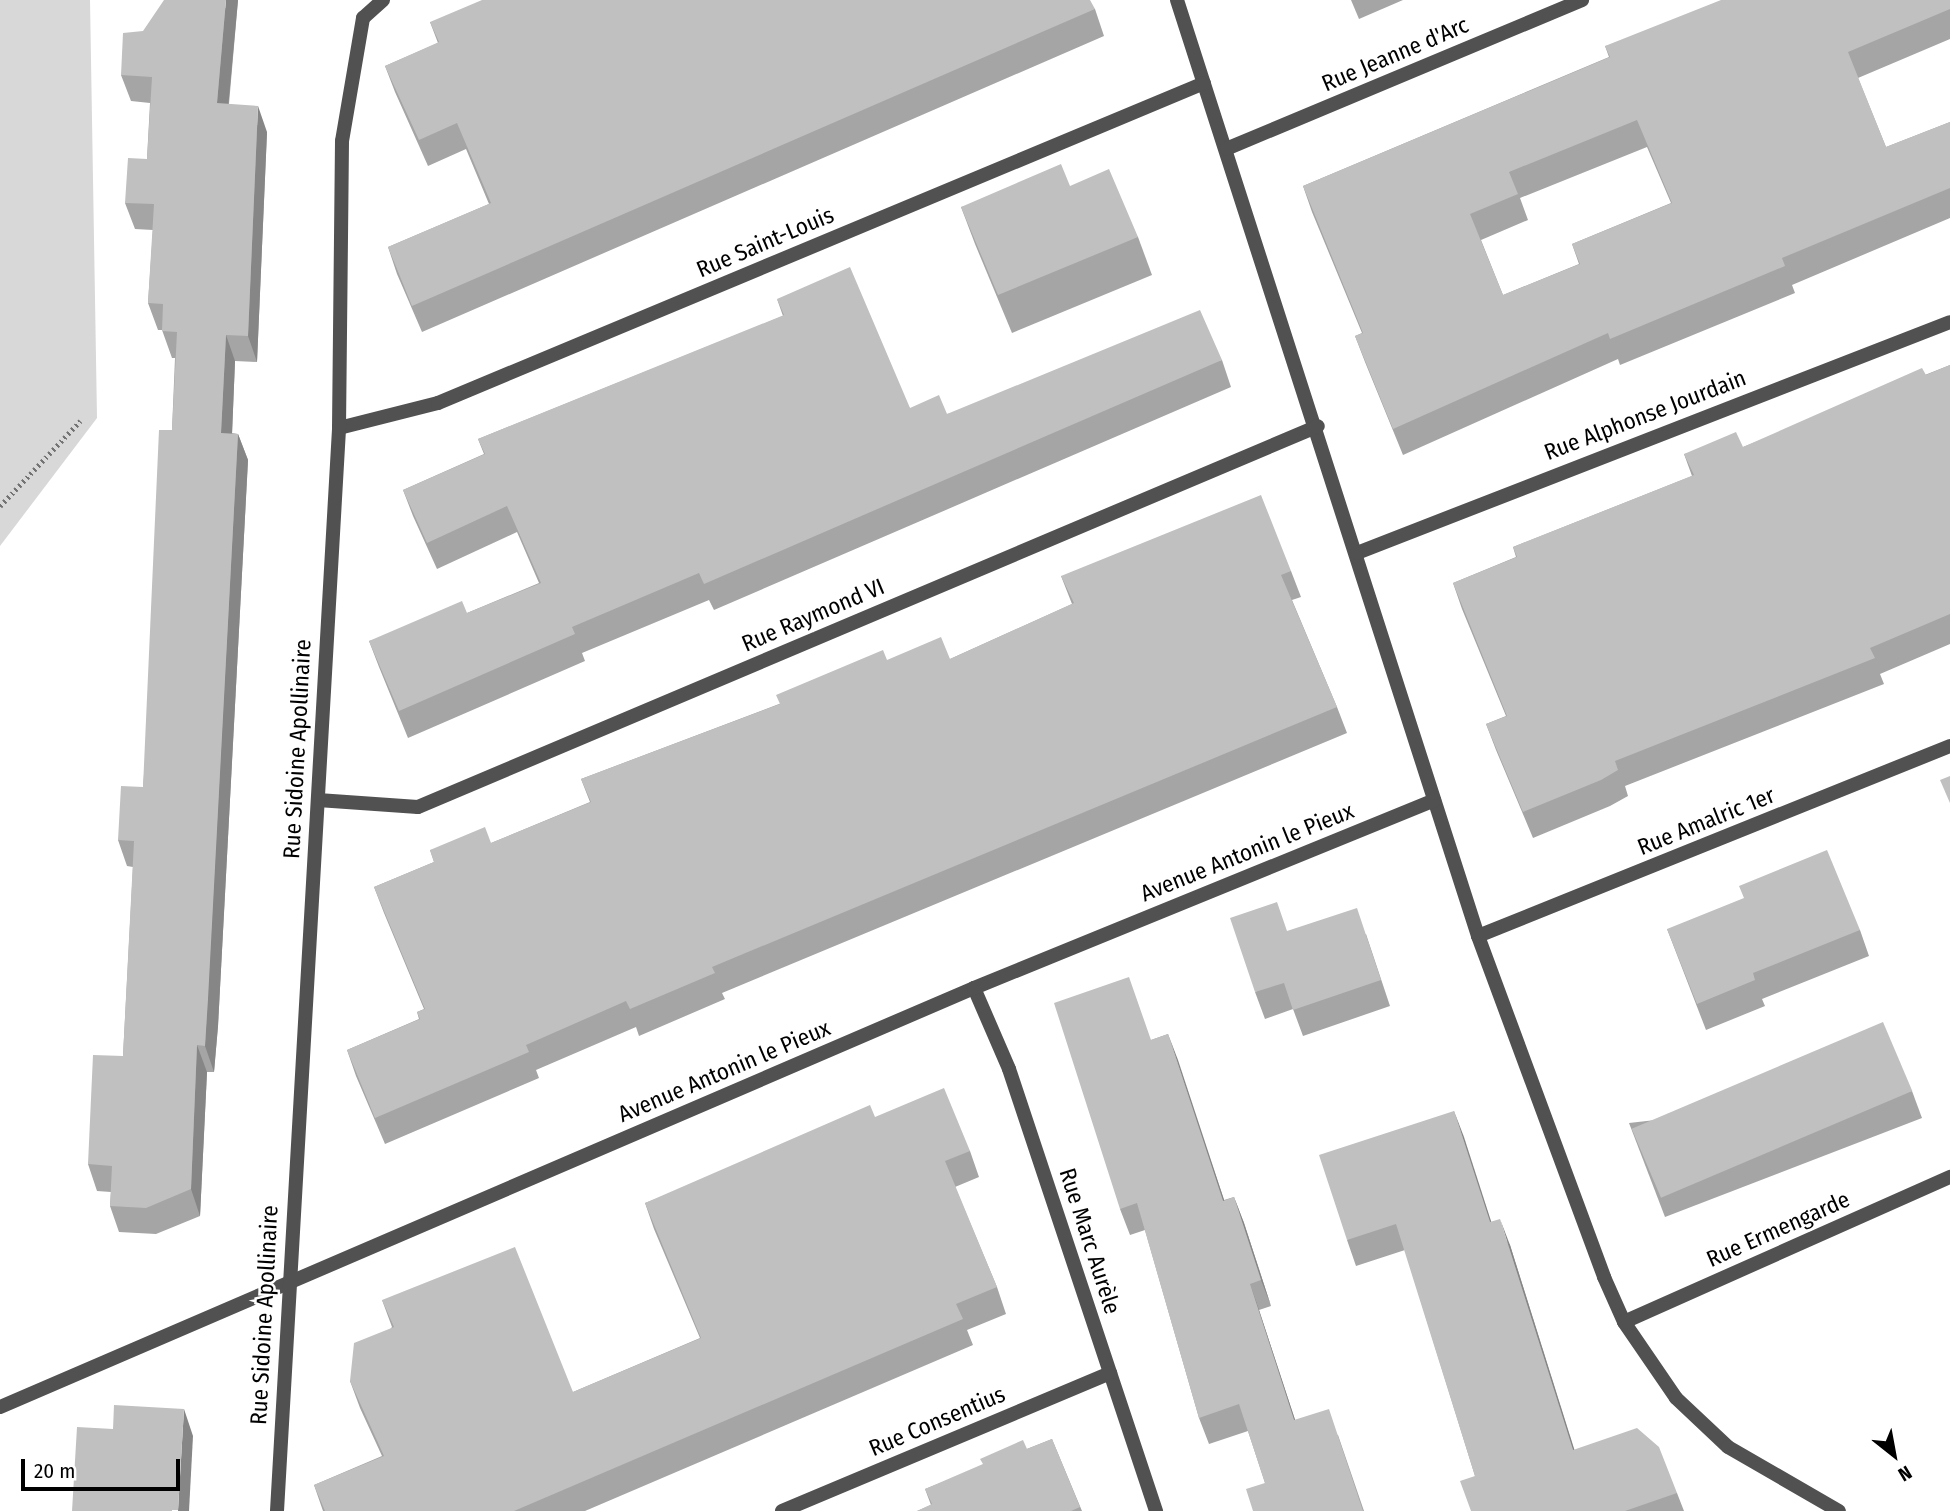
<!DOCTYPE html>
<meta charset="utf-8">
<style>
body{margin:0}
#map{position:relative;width:1950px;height:1511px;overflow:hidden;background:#fff;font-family:"Fira Sans Condensed",sans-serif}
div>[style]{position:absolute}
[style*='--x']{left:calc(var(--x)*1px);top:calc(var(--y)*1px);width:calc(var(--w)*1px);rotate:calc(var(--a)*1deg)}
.green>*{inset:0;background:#d8d8d8}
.path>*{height:4.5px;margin-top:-2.25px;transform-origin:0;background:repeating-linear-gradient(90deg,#737373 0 2px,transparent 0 5.5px)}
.minor>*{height:14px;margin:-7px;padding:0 7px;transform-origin:7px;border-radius:7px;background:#515151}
.wall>*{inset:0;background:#a5a5a5}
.shaded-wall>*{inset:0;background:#868686}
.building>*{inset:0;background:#c0c0c0;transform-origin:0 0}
span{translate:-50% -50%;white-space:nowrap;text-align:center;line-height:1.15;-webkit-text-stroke:5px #fff;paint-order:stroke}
.street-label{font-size:23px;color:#000}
.north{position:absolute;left:1859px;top:1420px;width:70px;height:70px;-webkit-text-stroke:5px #fff;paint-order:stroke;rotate:149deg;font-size:19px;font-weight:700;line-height:28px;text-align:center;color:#000}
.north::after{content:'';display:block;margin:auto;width:24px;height:32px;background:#000;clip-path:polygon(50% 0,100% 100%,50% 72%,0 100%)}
.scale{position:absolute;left:21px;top:1459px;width:159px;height:32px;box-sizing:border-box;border:4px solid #000;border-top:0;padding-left:9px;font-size:21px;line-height:24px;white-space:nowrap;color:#000;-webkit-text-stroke:5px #fff;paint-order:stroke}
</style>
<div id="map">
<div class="green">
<i style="clip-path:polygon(0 0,90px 0,97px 418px,0 546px)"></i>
</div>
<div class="path">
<i style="--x:0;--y:506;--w:117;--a:-46.7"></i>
</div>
<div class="minor">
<i style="--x:1177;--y:0;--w:983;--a:72.17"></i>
<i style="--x:1478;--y:936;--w:364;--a:69.7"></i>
<i style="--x:1604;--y:1277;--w:49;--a:66"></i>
<i style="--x:1624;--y:1322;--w:92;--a:55.6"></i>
<i style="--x:1676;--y:1398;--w:71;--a:43.3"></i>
<i style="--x:1728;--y:1447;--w:128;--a:30"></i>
<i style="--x:1226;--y:149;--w:386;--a:-22.7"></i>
<i style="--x:339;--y:428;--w:102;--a:-14.2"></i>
<i style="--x:438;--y:403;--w:830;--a:-22.67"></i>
<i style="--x:1357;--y:553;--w:636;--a:-21.28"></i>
<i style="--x:318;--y:800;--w:100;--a:4"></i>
<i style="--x:418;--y:807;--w:977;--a:-22.94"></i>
<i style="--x:1478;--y:936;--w:509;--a:-21.93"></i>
<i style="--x:974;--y:988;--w:88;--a:66.6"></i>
<i style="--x:1009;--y:1069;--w:466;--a:71.6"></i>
<i style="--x:1624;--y:1322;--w:357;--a:-24"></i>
<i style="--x:0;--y:1407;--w:1060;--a:-23.28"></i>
<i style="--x:974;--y:988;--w:497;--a:-22.2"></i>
<i style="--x:277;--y:1511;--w:1085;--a:-86.72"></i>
<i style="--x:339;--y:428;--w:287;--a:-89.4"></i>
<i style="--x:342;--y:141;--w:125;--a:-80.3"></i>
<i style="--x:363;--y:18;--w:27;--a:-42"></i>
<i style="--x:782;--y:1511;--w:356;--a:-22.8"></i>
</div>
<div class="wall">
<i style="clip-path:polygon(238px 0,229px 104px,267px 132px,257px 362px,235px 361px,232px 433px,238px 434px,248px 460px,218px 1026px,214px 1072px,207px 1072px,200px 1216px,156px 1234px,119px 1232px,110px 1206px,111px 1192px,97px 1191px,88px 1164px,123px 1056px,133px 867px,127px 866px,118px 840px,143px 787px,172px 430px,175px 358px,172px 358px,162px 330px,158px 330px,148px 303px,153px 230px,135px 229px,125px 203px,147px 159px,150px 103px,131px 101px,121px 75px)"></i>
<i style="clip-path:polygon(1351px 0,1403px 0,1359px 19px)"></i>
<i style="clip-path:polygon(evenodd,1950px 0,1950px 39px,1858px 78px,1886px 147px,1950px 122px,1950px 218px,1792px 285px,1795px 293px,1620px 365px,1618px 359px,1403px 455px,1365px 362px,1355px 336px,1362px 333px,1312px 212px,1303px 186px,1609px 57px,1605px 46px,1950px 0,1647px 147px,1671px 203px,1572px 244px,1579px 264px,1503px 295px,1481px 240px,1528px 220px,1520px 198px,1647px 147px)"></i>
<i style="clip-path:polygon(1095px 9px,1104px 36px,422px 332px,397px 274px,388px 247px,489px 204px,466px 149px,428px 166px,395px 92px,385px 66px,438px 43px,430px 22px)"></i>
<i style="clip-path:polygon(1070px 186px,1138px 237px,1152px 275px,1012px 333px,975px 244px,961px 207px)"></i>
<i style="clip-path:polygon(777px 299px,910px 408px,947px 414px,1222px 360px,1231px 387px,714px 610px,709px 600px,582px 653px,585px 661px,408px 738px,379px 667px,369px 641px,467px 613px,539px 583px,517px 532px,437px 569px,413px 516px,403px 490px,484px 454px,478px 439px,783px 316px)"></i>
<i style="clip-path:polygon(1950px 365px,1950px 644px,1880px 674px,1884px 684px,1625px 786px,1628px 796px,1610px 806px,1533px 838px,1496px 750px,1486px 724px,1506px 716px,1462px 609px,1453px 583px,1516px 557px,1513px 547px,1692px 476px,1684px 454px,1743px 447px)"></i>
<i style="clip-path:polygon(1291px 571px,1301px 597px,1292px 600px,1337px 707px,1347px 733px,722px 993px,725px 999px,639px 1036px,636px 1027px,536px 1070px,539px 1078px,385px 1144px,356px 1076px,347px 1050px,419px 1019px,417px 1012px,424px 1009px,384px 913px,374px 887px,434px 862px,430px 850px,491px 843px,590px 802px,581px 779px,779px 704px,887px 660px,950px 659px,1072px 604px,1061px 576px)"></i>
<i style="clip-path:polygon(1667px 929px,1860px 930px,1869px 956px,1762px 999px,1765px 1006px,1706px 1030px)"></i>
<i style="clip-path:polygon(1366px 934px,1390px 1006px,1303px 1036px,1293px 1009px,1265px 1019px,1255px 992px)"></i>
<i style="clip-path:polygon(1168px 1034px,1224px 1200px,1234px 1197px,1244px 1223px,1271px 1306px,1259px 1310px,1295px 1420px,1338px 1435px,1364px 1511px,1253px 1511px,1265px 1483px,1248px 1431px,1209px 1444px,1199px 1418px,1145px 1230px,1130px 1235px,1120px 1209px,1151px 1040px)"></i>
<i style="clip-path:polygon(1912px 1091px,1922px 1118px,1665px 1217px,1629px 1123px)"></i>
<i style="clip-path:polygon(1454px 1111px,1491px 1222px,1510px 1245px,1574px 1450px,1677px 1493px,1684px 1511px,1471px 1511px,1475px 1476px,1405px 1250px,1356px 1266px,1347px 1240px)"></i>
<i style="clip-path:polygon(875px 1117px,970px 1151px,979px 1177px,955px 1187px,997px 1287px,1006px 1314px,967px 1330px,973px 1345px,585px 1511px,323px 1511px,314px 1485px,382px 1456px,360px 1408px,350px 1381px,392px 1327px,382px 1300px,573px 1392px,700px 1338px,654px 1229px,645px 1203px)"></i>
<i style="clip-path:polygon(1052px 1439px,1082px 1511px,917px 1511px,931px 1505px,925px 1489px)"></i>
</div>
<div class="shaded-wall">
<i style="clip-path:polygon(226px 0,238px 0,226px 130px,217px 103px)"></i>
<i style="clip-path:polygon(258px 106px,267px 132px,257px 362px,248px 336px)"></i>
<i style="clip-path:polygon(226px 335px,235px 361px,231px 459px,221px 433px)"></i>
<i style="clip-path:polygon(238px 434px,248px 460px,218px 1026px,214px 1072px,205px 1046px)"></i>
<i style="clip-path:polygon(1168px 1034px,1178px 1060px,1233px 1227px,1223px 1201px)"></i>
<i style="clip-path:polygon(197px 1045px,207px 1072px,200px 1216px,191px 1189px)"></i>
<i style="clip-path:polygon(1454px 1111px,1464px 1137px,1500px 1249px,1490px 1222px)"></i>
<i style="clip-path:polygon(1234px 1197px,1244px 1223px,1271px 1306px,1261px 1280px)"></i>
<i style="clip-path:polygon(1500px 1219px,1510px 1245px,1583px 1477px,1573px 1450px)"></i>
<i style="clip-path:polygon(1250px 1284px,1259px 1310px,1304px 1447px,1294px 1420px)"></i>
<i style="clip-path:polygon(184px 1409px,193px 1436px,189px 1511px,178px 1511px)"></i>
</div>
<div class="building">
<i style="clip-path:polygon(164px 0,226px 0,217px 103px,258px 106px,248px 336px,226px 335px,221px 433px,238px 434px,208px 999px,205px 1046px,197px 1045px,191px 1189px,146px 1208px,110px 1206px,112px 1166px,88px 1164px,93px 1055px,123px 1056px,134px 841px,118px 840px,121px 786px,143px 787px,159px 430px,172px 430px,177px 332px,162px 331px,163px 304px,148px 303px,154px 204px,125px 203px,128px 158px,147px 159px,152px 77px,121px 75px,123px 33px,143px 31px)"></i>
<i style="clip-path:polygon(482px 0,1090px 0,1095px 9px,412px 306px,388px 247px,491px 203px,457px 123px,419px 140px,385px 66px,439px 42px,430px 22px)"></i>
<i style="clip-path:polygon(evenodd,1721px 0,1950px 0,1950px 9px,1848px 52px,1886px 147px,1950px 122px,1950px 188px,1782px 258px,1785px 266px,1610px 339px,1608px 333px,1393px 429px,1355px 336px,1363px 333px,1303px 186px,1610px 57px,1605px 46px,1721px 0,1637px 120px,1672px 203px,1572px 244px,1580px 264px,1503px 295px,1470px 214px,1518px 194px,1509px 172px,1637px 120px)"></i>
<i style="clip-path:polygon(1061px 164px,1070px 186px,1109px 169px,1138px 237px,998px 295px,961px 207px)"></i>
<i style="clip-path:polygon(850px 267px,910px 408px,939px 395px,947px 414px,1200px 310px,1222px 360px,704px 584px,699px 573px,572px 627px,575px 634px,399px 711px,369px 641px,462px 601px,467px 613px,541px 583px,507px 506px,427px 543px,403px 490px,485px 454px,478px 439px,784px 315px,777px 299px)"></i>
<i style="clip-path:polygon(1950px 365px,1950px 614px,1870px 648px,1875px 658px,1615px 761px,1618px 770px,1601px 780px,1523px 812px,1486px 724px,1507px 716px,1453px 583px,1517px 557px,1513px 547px,1694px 475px,1684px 454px,1736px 432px,1743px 447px,1922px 368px,1926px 375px)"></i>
<i style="clip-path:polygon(1261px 495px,1291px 571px,1281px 575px,1337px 707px,712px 967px,715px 973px,630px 1009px,626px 1001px,526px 1045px,529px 1052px,375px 1118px,347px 1050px,420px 1019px,417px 1012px,425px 1009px,374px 887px,434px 862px,430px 850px,485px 827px,491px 843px,591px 802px,581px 779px,780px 704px,776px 695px,883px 650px,887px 660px,941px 637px,950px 659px,1074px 603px,1061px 576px)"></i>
<i style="clip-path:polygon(1950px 776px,1950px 803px,1940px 780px)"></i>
<i style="clip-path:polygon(1827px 850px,1860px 930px,1753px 973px,1755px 980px,1697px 1004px,1667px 929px,1744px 898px,1739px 886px)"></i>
<i style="clip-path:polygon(1277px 902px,1287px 931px,1357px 908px,1381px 980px,1293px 1010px,1284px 983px,1255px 992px,1230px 918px)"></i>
<i style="clip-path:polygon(1129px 977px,1151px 1040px,1168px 1034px,1223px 1201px,1234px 1197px,1261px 1280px,1250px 1284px,1294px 1420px,1329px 1409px,1363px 1511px,1253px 1511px,1246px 1489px,1265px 1483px,1239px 1404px,1199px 1418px,1137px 1203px,1120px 1209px,1054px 1003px)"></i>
<i style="left:1883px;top:1022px;width:75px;height:273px;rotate:67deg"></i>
<i style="clip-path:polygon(944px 1088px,970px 1151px,945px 1161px,997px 1287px,956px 1304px,963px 1319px,514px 1511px,325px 1511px,314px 1485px,384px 1456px,350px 1381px,354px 1343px,394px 1327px,382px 1300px,515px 1247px,573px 1392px,701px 1338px,645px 1203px,870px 1105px,875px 1117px)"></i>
<i style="clip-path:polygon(1454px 1111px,1490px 1222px,1500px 1219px,1573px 1450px,1637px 1428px,1659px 1447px,1677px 1493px,1625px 1511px,1471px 1511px,1460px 1481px,1475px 1476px,1396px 1224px,1347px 1240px,1319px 1155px)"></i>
<i style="clip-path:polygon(114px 1405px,184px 1409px,178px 1510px,172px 1510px,172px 1511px,72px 1511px,77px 1427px,113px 1429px)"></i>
<i style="clip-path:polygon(1052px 1439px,1080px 1507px,1071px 1511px,917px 1511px,932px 1504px,925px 1489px,983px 1464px,980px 1459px,1023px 1440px,1027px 1449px)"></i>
</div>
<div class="street-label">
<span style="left:1395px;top:54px;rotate:-23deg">Rue Jeanne d'Arc</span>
<span style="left:765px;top:242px;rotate:-23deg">Rue Saint-Louis</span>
<span style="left:1645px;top:415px;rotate:-21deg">Rue Alphonse Jourdain</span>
<span style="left:813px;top:615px;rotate:-23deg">Rue Raymond VI</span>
<span style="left:297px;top:749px;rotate:-87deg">Rue Sidoine Apollinaire</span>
<span style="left:1706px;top:821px;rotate:-22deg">Rue Amalric 1er</span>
<span style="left:1247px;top:852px;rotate:-22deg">Avenue Antonin le Pieux</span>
<span style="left:724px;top:1071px;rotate:-23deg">Avenue Antonin le Pieux</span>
<span style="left:1778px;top:1229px;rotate:-24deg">Rue Ermengarde</span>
<span style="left:1090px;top:1241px;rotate:72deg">Rue Marc Aurèle</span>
<span style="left:264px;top:1315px;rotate:-87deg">Rue Sidoine Apollinaire</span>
<span style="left:937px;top:1421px;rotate:-23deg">Rue Consentius</span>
</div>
<div class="north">N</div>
<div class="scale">20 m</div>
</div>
